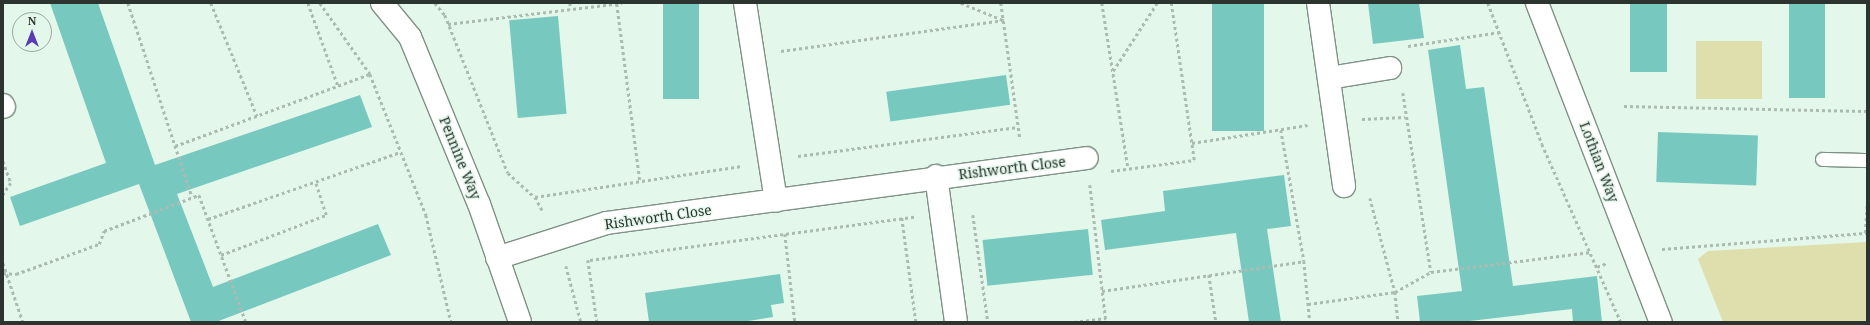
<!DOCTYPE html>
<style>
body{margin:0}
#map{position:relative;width:1870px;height:325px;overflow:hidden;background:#e4f7eb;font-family:"Noto Serif",serif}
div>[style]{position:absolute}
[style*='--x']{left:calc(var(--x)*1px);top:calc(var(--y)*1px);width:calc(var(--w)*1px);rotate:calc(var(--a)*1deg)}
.green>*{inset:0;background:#dfdead;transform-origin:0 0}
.building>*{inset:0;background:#77c9bf;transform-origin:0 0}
.path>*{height:2.5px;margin-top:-1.25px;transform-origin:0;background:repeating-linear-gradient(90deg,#acbbb1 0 3px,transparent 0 6px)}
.roads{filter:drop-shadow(1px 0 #7f9186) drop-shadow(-1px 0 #7f9186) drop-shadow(0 1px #7f9186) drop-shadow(0 -1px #7f9186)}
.service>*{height:13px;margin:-6.5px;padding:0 6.5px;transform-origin:6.5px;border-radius:6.5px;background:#fff}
.minor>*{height:22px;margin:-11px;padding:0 11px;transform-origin:11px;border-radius:11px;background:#fff}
span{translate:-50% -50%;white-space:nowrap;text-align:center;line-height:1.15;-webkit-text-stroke:3px #e4f7eb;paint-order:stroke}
.street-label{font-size:14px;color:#2c342f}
.frame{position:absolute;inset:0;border:4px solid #2c342f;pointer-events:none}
.north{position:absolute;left:12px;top:12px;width:40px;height:40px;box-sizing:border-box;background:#e4f7eb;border:1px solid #9aa9a0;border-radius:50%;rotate:0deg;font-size:11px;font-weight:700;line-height:16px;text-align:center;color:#2c342f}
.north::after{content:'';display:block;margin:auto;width:14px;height:18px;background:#5c3cb4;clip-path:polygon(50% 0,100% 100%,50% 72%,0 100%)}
</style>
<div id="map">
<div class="green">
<i style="left:1696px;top:41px;width:66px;height:58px"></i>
<i style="clip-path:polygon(1867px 242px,1867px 322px,1723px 322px,1698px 259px,1708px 251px)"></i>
</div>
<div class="building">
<i style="clip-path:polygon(50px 3px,98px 3px,155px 165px,360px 95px,372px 127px,177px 194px,213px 287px,378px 224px,391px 255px,216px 322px,191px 322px,139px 184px,20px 226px,10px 197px,106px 163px)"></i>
<i style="left:663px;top:3px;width:36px;height:96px"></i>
<i style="left:1212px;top:3px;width:52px;height:128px"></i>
<i style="clip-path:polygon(1368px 3px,1419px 3px,1424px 38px,1373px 44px)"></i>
<i style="left:1630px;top:3px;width:37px;height:69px"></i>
<i style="left:1789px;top:3px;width:36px;height:95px"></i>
<i style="left:558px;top:16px;width:98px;height:49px;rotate:85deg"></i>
<i style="clip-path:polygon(1460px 45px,1466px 89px,1484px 87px,1513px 286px,1597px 276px,1602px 322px,1573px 322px,1572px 309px,1461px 322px,1420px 322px,1417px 296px,1462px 291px,1428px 50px)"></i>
<i style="left:1006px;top:75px;width:30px;height:121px;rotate:82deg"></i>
<i style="left:1658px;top:132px;width:100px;height:50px;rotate:2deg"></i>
<i style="clip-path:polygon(1284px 175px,1291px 226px,1267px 229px,1281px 322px,1249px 322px,1236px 233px,1105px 250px,1101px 220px,1165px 211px,1163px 191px)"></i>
<i style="left:1088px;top:229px;width:46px;height:106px;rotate:84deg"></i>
<i style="clip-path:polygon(780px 274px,784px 303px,771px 305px,773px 317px,742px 322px,649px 322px,645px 293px)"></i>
</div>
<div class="path">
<i style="--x:128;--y:3;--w:204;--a:71.7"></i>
<i style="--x:211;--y:3;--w:122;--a:67.8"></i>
<i style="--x:308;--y:3;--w:88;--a:70.1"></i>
<i style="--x:320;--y:3;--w:87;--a:54.8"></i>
<i style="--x:370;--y:74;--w:152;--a:68.3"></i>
<i style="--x:426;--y:215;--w:110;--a:76.8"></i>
<i style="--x:435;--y:3;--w:16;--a:50"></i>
<i style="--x:445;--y:15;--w:170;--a:68.3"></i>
<i style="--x:508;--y:173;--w:36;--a:42"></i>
<i style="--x:535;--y:197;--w:18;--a:61"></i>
<i style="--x:570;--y:3;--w:6;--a:81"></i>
<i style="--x:961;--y:3;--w:45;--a:22"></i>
<i style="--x:1001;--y:3;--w:137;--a:82"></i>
<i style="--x:1102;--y:3;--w:167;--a:81"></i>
<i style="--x:1488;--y:3;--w:151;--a:69"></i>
<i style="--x:1542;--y:144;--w:195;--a:66.1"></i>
<i style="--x:617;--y:4;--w:178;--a:82.6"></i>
<i style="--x:448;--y:24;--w:175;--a:-6.9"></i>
<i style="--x:1408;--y:46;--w:93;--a:-8.7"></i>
<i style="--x:781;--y:51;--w:225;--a:-7.9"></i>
<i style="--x:1113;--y:71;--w:81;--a:-57.1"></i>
<i style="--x:1403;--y:93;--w:181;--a:81.1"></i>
<i style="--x:1624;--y:106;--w:243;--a:1.2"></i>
<i style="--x:1362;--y:119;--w:43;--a:-2.7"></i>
<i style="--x:1281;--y:130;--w:133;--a:80"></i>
<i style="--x:1304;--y:261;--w:61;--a:84.4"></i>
<i style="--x:1192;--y:143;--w:117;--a:-8.8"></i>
<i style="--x:175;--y:146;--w:208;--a:-20.3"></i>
<i style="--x:798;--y:156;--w:222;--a:-7.5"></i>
<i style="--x:3;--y:161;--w:23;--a:70"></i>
<i style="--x:11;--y:183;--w:14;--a:124"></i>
<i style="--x:1111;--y:171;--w:84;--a:-7.5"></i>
<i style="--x:1194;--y:160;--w:159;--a:-98.3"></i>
<i style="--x:1090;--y:185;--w:138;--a:83.3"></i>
<i style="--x:535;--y:197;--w:209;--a:-8.5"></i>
<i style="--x:1370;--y:198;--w:97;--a:75.1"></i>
<i style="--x:1395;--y:292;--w:30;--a:84"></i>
<i style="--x:973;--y:215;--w:108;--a:82"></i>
<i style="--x:902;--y:218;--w:105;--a:82.3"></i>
<i style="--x:208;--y:219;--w:203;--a:-19.2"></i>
<i style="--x:1865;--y:233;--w:30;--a:-86"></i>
<i style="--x:785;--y:234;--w:89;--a:83.5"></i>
<i style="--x:1662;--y:249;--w:206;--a:-4.5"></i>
<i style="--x:221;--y:255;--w:112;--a:-20.9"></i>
<i style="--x:326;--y:215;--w:35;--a:-108"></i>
<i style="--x:588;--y:260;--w:63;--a:81.7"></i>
<i style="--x:590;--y:260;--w:327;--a:-7.6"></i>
<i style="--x:3;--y:263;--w:62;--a:71.3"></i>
<i style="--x:566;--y:266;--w:58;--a:75"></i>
<i style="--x:1597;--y:267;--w:11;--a:-22"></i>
<i style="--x:3;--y:273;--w:13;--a:4"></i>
<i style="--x:16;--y:274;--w:88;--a:-19.9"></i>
<i style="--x:99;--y:244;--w:14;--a:-69"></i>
<i style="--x:104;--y:231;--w:102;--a:-20.8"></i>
<i style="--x:199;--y:195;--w:135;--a:69.7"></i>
<i style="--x:1209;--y:275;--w:48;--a:81.5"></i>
<i style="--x:1102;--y:291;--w:204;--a:-8.4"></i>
<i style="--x:1308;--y:304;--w:88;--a:-7.9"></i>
<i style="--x:1395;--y:292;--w:41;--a:-29.1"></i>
<i style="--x:1431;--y:272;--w:161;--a:-7.1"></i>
<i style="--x:1074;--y:322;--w:32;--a:-7"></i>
</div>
<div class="roads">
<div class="service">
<i style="--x:1822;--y:159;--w:45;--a:1.3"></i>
</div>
<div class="minor">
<i style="--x:382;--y:3;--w:44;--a:50.5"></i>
<i style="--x:410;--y:37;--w:181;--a:67.6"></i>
<i style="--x:479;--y:204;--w:125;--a:70.8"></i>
<i style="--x:745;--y:3;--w:200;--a:81.1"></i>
<i style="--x:1318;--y:3;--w:185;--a:81.9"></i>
<i style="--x:1537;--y:3;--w:342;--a:68.8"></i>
<i style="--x:1329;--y:78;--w:62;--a:-9.3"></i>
<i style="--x:3;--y:105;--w:2;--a:63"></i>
<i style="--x:936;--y:176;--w:147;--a:82.2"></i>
<i style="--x:497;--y:258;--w:115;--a:-17.7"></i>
<i style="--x:607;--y:223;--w:484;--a:-7.7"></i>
</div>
</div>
<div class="street-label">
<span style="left:460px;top:158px;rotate:68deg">Pennine Way</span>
<span style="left:1599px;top:162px;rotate:69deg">Lothian Way</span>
<span style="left:1012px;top:168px;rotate:-7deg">Rishworth Close</span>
<span style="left:658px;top:217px;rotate:-8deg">Rishworth Close</span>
</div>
<div class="frame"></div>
<div class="north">N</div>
</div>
